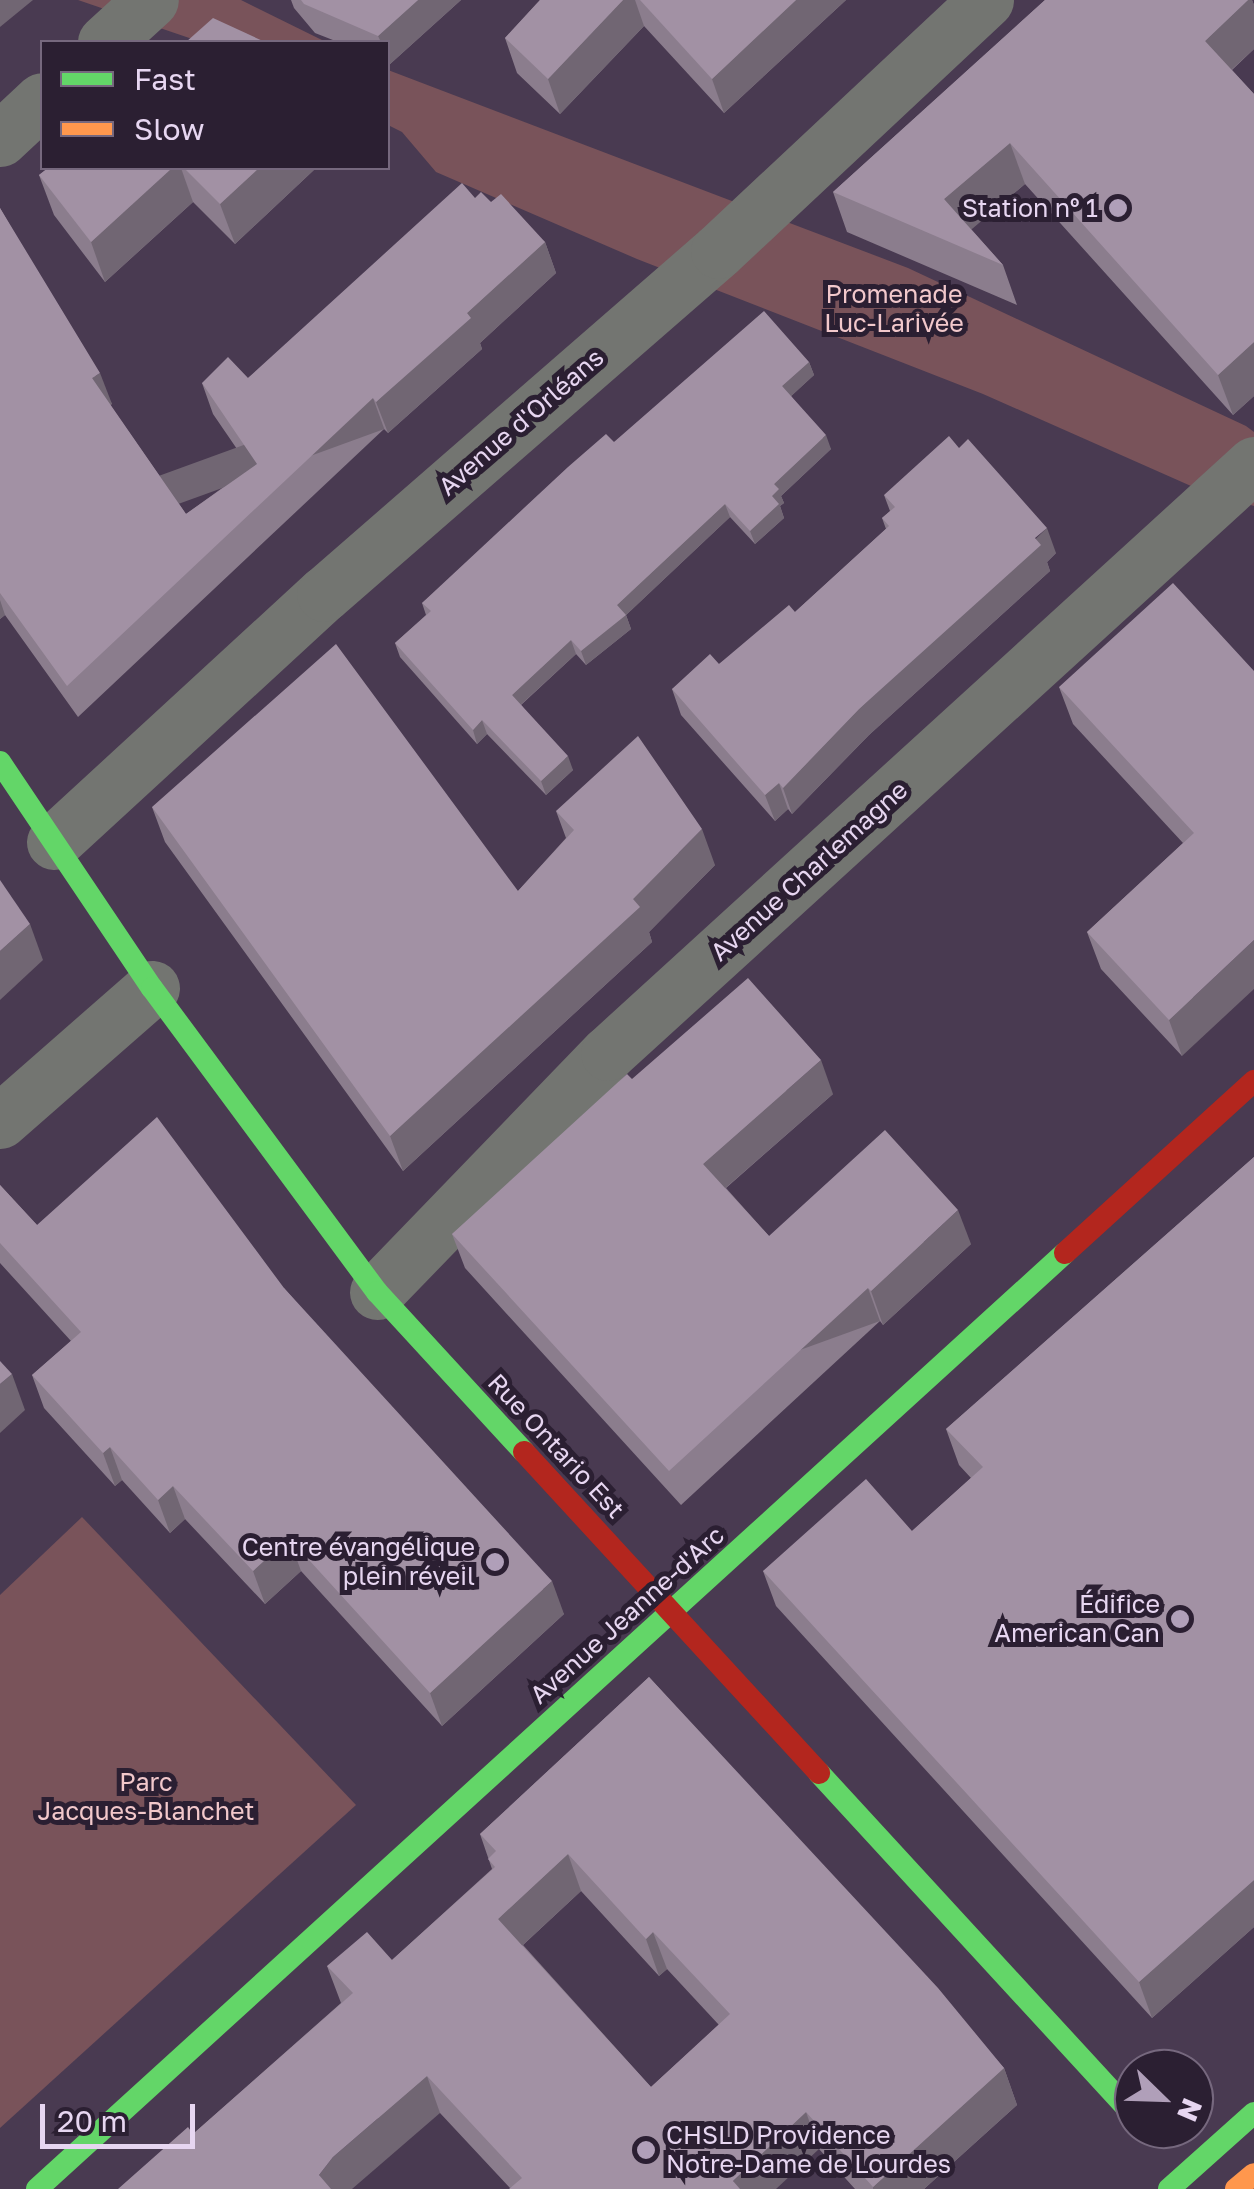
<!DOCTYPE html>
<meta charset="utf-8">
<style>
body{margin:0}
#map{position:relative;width:1254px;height:2189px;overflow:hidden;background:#493a51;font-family:"Golos Text",sans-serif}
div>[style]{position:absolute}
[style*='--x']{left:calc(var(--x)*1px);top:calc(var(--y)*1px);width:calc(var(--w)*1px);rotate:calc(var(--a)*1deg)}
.green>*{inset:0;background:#79535a}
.street>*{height:55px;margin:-27.5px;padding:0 27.5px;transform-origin:27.5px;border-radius:27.5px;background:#737571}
.fast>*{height:22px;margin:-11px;padding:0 11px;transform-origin:11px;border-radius:11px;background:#63d668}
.slow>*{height:22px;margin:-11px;padding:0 11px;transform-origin:11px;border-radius:11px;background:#ff974d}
.jam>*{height:22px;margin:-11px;padding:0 11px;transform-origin:11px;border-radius:11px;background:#b3261e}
.wall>*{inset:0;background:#8b7d8d}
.shaded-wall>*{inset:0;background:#716673;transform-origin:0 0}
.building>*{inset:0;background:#a291a4}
.dots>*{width:28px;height:28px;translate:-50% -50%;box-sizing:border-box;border:5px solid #2b1f32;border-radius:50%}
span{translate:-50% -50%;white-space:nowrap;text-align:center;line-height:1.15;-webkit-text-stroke:10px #2b1f32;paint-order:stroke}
.poi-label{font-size:25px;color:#e7d6f1}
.right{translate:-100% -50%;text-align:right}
.left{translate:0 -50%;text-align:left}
.park-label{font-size:25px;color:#f2c8cb}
.street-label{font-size:25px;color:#e7d6f1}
.legend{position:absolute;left:40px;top:40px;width:350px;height:130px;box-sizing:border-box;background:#2b1f32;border:2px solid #76687e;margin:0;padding:12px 18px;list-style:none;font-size:30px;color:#e7d6f1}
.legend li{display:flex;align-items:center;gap:20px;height:50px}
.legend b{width:50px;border:2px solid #76687e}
.north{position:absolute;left:1114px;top:2049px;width:100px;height:100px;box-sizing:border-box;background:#2b1f32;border:2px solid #76687e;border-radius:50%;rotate:113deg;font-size:28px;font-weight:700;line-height:40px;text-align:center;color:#e7d6f1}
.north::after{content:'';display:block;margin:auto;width:35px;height:45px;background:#b09fb9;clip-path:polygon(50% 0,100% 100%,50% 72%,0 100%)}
.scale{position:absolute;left:40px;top:2104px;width:155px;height:45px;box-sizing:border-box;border:5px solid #e7d6f1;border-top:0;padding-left:12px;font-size:30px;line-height:35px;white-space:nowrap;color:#e7d6f1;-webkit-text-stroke:8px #2b1f32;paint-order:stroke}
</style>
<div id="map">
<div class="green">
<i style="clip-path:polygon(78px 0,241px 0,326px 42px,201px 42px)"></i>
<i style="clip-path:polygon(388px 70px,908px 268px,1246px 426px,1254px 432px,1254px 506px,1200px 490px,983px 394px,637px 259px,436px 172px,402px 132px,388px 125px)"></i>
<i style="clip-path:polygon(82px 1517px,356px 1805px,0 2128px,0 1595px)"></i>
</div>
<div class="street">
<i style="--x:105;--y:42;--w:62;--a:-42.4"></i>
<i style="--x:0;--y:139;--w:57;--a:-42.9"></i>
<i style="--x:54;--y:842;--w:367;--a:-42.6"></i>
<i style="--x:324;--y:594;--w:522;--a:-41.04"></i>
<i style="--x:718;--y:251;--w:367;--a:-43.1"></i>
<i style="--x:0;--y:1121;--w:202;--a:-41.2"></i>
<i style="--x:377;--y:1292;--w:332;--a:-46"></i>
<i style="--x:608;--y:1053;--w:874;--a:-42.36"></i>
</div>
<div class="fast">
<i style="--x:0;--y:762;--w:272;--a:56.1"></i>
<i style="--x:152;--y:988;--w:378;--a:53.5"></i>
<i style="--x:377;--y:1292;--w:217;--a:47.4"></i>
<i style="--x:819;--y:1773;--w:466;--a:47.4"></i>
<i style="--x:37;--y:2189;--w:1390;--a:-42.32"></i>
<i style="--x:1169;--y:2189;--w:114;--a:-41.8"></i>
</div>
<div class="slow">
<i style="--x:1236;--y:2189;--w:23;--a:-40"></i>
</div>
<div class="jam">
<i style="--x:1065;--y:1253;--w:256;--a:-42.3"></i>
<i style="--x:524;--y:1452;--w:436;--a:47.4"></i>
</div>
<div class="wall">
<i style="clip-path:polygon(291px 0,461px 0,389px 65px,388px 64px,388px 42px,338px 42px,315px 33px,294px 8px)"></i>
<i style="clip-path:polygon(540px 0,846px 0,724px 113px,644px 26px,560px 114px,517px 73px,505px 38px)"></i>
<i style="clip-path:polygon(1045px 0,1252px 0,1254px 5px,1254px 49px,1232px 70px,1254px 94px,1254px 396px,1233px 415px,1025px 184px,971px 229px,1003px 265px,1017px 305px,847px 232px,833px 192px)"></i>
<i style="clip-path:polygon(48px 168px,316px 168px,235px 244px,193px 202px,105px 282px,54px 215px,39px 175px)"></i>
<i style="clip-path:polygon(475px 198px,491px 202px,545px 242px,556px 273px,480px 343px,482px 349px,388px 433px,384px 429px,78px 717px,5px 615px,0 619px,0 208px,112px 404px,110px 405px,186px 514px,250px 468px,213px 414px,202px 383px,248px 378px)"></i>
<i style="clip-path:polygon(809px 362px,814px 375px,791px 396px,831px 449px,781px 496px,784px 503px,780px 506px,784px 518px,755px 544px,730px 517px,626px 615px,631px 629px,586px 665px,576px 654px,521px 705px,573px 770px,546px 795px,487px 734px,477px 744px,400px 657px,395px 643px,426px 615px,422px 603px,614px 442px)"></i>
<i style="clip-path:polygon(884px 495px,1056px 553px,1047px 562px,1050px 571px,869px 735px,792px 814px,788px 809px,775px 821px,681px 715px,672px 689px,719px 664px,795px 612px,886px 529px,882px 518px,890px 511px)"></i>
<i style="clip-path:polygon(1254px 671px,1182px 1056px,1101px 969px,1087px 932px,1183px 843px,1073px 724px,1059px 687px)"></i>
<i style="clip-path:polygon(152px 807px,518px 891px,566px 838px,556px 811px,715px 865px,649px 932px,652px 942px,403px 1171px,165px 842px)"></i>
<i style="clip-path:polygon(632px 1079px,833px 1094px,726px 1188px,769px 1236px,971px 1244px,883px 1325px,880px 1321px,681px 1505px,465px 1268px,452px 1234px)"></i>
<i style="clip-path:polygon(1254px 1157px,1254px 1927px,1152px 2018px,776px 1606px,763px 1571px,912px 1531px,971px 1478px,959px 1465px,946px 1429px)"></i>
<i style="clip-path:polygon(0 1185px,37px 1225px,284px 1288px,564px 1614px,442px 1726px,301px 1571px,265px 1604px,185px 1519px,170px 1533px,122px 1480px,115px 1486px,44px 1408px,32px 1375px,71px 1341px,0 1263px)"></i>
<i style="clip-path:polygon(evenodd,649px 1677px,1004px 2068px,1017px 2105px,924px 2189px,855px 2189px,819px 2149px,510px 2188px,440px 2113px,193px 2134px,341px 2003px,327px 1966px,392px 1960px,492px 1869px,480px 1834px,649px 1677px,581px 1891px,659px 1976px,667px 1969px,719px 2025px,651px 2087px,523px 1945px,581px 1891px)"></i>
</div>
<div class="shaded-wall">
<i style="clip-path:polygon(0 0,33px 0,0 27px)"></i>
<i style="clip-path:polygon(418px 0,461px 0,389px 65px,388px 42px,381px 42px,378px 36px)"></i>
<i style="clip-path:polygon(623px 0,635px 0,644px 26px,560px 114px,548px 79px)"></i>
<i style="clip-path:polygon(796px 0,846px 0,724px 113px,712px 79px)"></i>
<i style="clip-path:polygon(1248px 0,1252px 0,1254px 5px,1254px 49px,1219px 81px,1205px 41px)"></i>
<i style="clip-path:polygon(1010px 143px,1025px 184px,959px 240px,944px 199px)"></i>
<i style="clip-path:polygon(172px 168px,181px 168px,193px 202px,105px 282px,91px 242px)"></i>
<i style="clip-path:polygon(259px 168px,316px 168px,235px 244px,220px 204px)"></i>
<i style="clip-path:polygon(545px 242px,556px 273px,480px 343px,482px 349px,388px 433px,376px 402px,467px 313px)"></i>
<i style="clip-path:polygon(1254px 342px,1254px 396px,1233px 415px,1218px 375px)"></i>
<i style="clip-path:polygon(809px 362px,814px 375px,787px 400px,782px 386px)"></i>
<i style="clip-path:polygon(100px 373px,112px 404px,103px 409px,92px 378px)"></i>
<i style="left:373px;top:398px;width:33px;height:420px;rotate:70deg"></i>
<i style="clip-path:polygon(826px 435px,831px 449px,781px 496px,784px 503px,780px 506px,784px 518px,755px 544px,750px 531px,772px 496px,774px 484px)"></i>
<i style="clip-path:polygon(725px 504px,730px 517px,623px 618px,626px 615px,631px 629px,586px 665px,581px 651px,617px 605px)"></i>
<i style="clip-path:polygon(1047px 528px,1056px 553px,1047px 562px,1050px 571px,869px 735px,792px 814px,783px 788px,859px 709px)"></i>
<i style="clip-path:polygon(0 600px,5px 615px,0 619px)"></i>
<i style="clip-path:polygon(571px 640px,576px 654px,516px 709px,512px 695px)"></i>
<i style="clip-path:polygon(482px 720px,487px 734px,477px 744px,473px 730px)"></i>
<i style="clip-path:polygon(568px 756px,573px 770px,546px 795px,541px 781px)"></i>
<i style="clip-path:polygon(779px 783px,788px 809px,775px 821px,765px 795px)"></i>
<i style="clip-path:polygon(702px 829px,715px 865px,649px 932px,652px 942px,403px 1171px,390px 1136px,633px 899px)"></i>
<i style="clip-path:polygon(30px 924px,43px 960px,0 1000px,0 951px)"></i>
<i style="clip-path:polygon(1254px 940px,1254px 989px,1182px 1056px,1169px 1020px)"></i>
<i style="clip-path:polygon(821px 1060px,833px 1094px,715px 1197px,703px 1164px)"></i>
<i style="clip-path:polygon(958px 1210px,971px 1244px,883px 1325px,871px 1291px)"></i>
<i style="left:868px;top:1288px;width:35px;height:270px;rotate:70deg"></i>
<i style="clip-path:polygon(12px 1374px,25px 1410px,0 1433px,0 1384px)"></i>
<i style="clip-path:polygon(110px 1447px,122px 1480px,115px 1486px,103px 1453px)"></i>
<i style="clip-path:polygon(173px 1486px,185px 1519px,170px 1533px,158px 1500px)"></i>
<i style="clip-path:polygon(289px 1538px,301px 1571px,265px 1604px,253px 1571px)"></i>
<i style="clip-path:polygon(552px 1581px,564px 1614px,442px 1726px,430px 1693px)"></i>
<i style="clip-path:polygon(568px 1854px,581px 1891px,512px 1955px,498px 1919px)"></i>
<i style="clip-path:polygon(1254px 1880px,1254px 1927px,1152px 2018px,1139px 1982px)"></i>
<i style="clip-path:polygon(653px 1932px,667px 1969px,659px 1976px,646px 1939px)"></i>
<i style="clip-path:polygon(1004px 2068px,1017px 2105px,924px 2189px,873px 2189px,873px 2187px)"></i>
<i style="clip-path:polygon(427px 2076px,440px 2113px,352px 2189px,324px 2189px,319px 2175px,333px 2157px)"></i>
<i style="clip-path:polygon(806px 2112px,819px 2149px,776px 2189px,736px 2189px,733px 2181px)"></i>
</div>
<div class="building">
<i style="clip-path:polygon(301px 0,418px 0,378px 36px,304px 4px)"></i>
<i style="clip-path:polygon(540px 0,623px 0,548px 79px,505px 38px)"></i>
<i style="clip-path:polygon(640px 0,796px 0,712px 79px)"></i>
<i style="clip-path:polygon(1045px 0,1248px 0,1205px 41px,1254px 94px,1254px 342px,1218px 375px,1010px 143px,944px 199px,1003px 265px,833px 192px)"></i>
<i style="clip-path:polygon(213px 18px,265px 42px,186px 42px)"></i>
<i style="clip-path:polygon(48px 168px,172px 168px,91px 242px,39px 175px)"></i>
<i style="clip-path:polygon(184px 168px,259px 168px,220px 204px)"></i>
<i style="clip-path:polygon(462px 183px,475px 198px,481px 192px,491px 202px,501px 194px,545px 242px,467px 313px,471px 318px,376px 402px,373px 398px,67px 686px,0 593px,0 208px,100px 373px,92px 378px,186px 514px,257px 464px,202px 383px,228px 357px,248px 378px)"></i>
<i style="clip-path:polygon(764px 311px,809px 362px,782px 386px,826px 435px,774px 484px,779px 489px,772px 496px,779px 504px,750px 531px,725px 504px,617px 605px,626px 615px,581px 651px,571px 640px,512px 695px,568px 756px,541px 781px,482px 720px,473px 730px,395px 643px,431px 611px,422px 603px,568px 467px,606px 434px,614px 442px)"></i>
<i style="clip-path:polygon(949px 436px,959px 448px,968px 439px,1047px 528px,1035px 538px,1041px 545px,859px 709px,783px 788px,779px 783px,765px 795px,672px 689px,710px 654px,719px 664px,789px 605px,795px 612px,889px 526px,882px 518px,895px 507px,884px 495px)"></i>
<i style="clip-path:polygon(1173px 583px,1254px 671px,1254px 940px,1169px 1020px,1087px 932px,1194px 833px,1059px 687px)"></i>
<i style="clip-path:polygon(336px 644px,518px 891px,574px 830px,556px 811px,638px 736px,702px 829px,633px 899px,640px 907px,390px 1136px,152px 807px)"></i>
<i style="clip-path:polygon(0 880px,30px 924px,0 951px)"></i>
<i style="clip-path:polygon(748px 978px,821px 1060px,703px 1164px,769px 1236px,885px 1130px,958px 1210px,871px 1291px,868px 1288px,669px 1471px,452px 1234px,627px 1074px,632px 1079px)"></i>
<i style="clip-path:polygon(157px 1117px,284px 1288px,552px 1581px,430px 1693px,289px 1538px,253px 1571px,173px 1486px,158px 1500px,110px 1447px,103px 1453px,32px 1375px,81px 1332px,0 1243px,0 1185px,37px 1225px)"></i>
<i style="clip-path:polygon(1254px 1157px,1254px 1880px,1139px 1982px,763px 1571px,866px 1479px,912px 1531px,983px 1467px,946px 1429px)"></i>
<i style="clip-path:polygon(0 1361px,12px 1374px,0 1384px)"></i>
<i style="clip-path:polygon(evenodd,649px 1677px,938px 1988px,1004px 2068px,873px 2187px,806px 2112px,733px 2181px,740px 2189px,509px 2189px,522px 2178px,427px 2076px,333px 2157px,319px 2175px,331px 2189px,118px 2189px,188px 2127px,193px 2134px,353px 1993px,327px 1966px,367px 1932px,392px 1960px,495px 1867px,488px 1859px,496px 1851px,480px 1834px,649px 1677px,568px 1854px,646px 1939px,653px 1932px,730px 2014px,651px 2087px,498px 1919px,568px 1854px)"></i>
</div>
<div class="dots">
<i style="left:1118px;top:208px;background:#b09fb9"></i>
<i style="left:495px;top:1562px;background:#b09fb9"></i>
<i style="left:1180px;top:1619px;background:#b09fb9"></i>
<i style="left:646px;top:2150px;background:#b09fb9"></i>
</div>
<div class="poi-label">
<span class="right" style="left:1098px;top:208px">Station nº 1</span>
<span class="right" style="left:475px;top:1562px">Centre évangélique<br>plein réveil</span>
<span class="right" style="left:1160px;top:1619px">Édifice<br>American Can</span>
<span class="left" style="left:666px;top:2150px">CHSLD Providence<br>Notre-Dame de Lourdes</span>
</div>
<div class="park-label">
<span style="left:894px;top:309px">Promenade<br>Luc-Larivée</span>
<span style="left:146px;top:1797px">Parc<br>Jacques-Blanchet</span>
</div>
<div class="street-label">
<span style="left:521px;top:422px;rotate:-41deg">Avenue d'Orléans</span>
<span style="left:809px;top:871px;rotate:-42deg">Avenue Charlemagne</span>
<span style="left:556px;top:1446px;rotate:47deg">Rue Ontario Est</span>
<span style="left:627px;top:1615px;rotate:-42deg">Avenue Jeanne-d'Arc</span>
</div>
<ul class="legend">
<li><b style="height:12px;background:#63d668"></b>Fast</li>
<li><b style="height:12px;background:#ff974d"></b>Slow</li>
</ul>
<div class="north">N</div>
<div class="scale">20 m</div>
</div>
